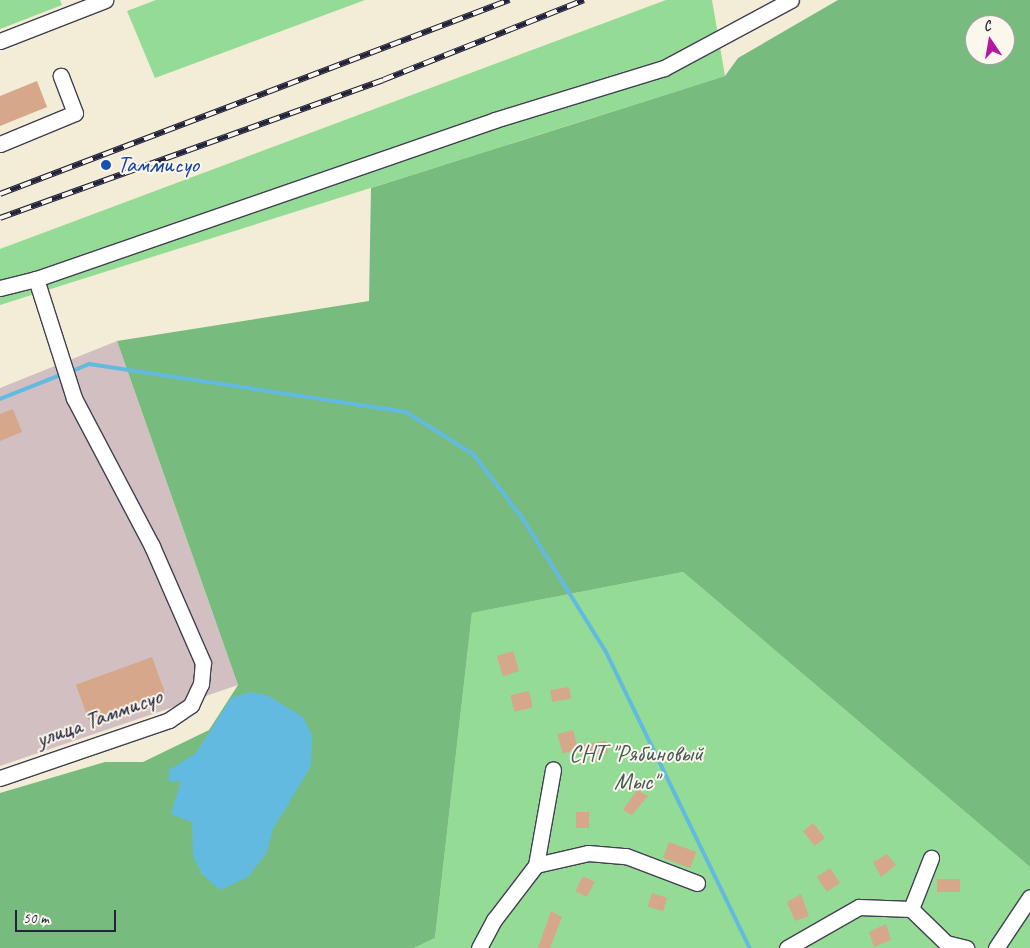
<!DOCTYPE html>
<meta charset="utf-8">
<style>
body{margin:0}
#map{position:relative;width:1030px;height:948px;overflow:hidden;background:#f3ecd6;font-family:Caveat,sans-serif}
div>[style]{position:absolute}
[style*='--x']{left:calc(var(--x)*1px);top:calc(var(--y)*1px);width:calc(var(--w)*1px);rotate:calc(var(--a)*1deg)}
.industrial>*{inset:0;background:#d2bfc1}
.green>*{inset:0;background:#94db95}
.forest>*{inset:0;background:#77bb7e}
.water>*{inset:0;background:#63bae0}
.stream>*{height:4px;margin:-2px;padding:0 2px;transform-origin:2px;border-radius:2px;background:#63bae0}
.building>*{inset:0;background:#d7a78b;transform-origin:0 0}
.roads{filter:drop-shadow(1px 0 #414052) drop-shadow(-1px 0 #414052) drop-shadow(0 1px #414052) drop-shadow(0 -1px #414052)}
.minor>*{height:15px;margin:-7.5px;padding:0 7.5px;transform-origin:7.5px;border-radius:7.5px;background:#fff}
.rail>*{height:5.5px;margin-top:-2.75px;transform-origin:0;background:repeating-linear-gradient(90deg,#fbf7ec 0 11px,#22223b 0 22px);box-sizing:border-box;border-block:1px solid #22223b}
.dots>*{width:14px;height:14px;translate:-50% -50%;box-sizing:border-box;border:2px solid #fbf7ec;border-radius:50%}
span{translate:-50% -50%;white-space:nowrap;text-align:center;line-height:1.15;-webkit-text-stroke:4px #fbf7ec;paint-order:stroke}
.transit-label{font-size:24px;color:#164399}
.left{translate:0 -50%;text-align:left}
.street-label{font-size:24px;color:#22223b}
.park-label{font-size:24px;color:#445a56}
.north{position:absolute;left:965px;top:15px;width:50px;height:50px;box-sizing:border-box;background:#fbf7ec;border:1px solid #a4a2a5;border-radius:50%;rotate:348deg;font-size:14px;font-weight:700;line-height:20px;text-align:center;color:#22223b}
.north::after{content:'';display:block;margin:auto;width:18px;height:22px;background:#b5179e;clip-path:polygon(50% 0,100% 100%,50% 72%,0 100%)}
.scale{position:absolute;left:15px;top:910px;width:101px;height:22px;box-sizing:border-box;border:2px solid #22223b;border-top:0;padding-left:6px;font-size:15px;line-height:18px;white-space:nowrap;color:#22223b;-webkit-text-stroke:4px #fbf7ec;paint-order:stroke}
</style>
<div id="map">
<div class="industrial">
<i style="clip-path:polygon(117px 341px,238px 685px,0 766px,0 388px)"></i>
</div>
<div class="green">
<i style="clip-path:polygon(0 0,60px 0,62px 5px,0 29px)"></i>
<i style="clip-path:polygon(156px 0,365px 0,155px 78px,127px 11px)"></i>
<i style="clip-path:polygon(666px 0,712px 0,725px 76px,0 305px,0 249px)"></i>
<i style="clip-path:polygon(683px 572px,1030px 867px,1030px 948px,414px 948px,435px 938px,472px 613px)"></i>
</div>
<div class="forest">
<i style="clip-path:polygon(evenodd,838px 0,1030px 0,1030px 867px,683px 572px,472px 613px,435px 938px,414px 948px,0 948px,0 793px,105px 762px,143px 762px,209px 730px,238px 685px,117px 341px,369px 301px,371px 188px,725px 76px,738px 58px,838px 0,975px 25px,1005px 25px,1005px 55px,975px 55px,975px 25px)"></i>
</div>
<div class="water">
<i style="clip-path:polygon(250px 692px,267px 695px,303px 717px,312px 735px,311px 766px,273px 829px,266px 854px,248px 877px,220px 890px,202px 874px,193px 856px,192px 822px,171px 814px,181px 781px,169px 782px,169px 770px,196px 753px,231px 698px)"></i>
</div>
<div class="stream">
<i style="--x:70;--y:372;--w:21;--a:-23"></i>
<i style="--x:89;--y:364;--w:321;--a:8.6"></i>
<i style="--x:406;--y:412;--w:79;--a:32.1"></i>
<i style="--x:473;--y:454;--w:82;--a:52.4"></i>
<i style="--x:523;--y:519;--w:155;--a:58"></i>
<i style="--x:605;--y:650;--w:331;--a:64.1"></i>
<i style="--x:0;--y:399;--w:68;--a:-21.6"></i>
</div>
<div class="building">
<i style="clip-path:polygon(37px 81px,47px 107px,0 126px,0 96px)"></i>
<i style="clip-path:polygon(13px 409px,22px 432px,0 441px,0 414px)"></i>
<i style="left:513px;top:651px;width:21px;height:17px;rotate:73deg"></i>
<i style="left:152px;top:657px;width:38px;height:81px;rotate:70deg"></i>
<i style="left:569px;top:687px;width:12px;height:19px;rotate:81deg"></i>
<i style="left:529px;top:691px;width:17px;height:19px;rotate:77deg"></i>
<i style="left:573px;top:730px;width:20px;height:16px;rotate:75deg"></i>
<i style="left:606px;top:741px;width:12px;height:23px;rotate:81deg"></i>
<i style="clip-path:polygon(637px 790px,648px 796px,632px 815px,623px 810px)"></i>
<i style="left:576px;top:812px;width:13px;height:16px"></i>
<i style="left:813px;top:823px;width:19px;height:13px;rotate:51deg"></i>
<i style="left:669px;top:842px;width:29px;height:17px;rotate:20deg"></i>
<i style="clip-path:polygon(887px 854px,896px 865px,881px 877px,873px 862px)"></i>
<i style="left:830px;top:868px;width:18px;height:16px;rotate:56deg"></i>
<i style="left:583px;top:876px;width:13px;height:17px;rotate:27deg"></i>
<i style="left:937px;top:879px;width:23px;height:13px"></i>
<i style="left:652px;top:893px;width:16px;height:14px;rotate:18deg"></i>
<i style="clip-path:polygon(801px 894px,809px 916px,795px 921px,787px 902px)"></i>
<i style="clip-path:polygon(551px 911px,562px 917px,550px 948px,538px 948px)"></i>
<i style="clip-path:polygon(886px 924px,891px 940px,874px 947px,869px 932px)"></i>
</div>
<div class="roads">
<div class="minor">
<i style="--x:0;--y:41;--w:113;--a:-21.3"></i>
<i style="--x:0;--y:144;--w:81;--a:-22.5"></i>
<i style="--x:75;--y:113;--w:40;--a:-111"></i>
<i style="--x:0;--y:288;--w:37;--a:-14"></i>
<i style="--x:36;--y:279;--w:486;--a:-19.1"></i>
<i style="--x:495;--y:120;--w:177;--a:-17.1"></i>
<i style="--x:664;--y:68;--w:144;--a:-28.2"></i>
<i style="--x:0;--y:778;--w:179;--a:-18.9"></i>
<i style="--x:169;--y:720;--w:27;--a:-34"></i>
<i style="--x:191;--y:705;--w:23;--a:-65"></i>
<i style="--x:201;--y:684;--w:21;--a:-85"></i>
<i style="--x:203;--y:663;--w:128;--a:-113.6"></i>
<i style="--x:152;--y:546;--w:167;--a:-117.8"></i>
<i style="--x:74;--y:398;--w:125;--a:-107.7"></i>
<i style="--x:536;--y:865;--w:53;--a:-13"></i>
<i style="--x:588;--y:853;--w:38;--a:5"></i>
<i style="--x:626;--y:856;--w:76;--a:20.8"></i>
<i style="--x:911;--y:909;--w:55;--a:-68.6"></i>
<i style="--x:479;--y:948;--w:32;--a:-62"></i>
<i style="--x:494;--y:920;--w:69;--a:-52.6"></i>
<i style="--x:536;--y:865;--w:97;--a:-79.9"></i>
<i style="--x:787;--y:948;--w:83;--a:-29.7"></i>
<i style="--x:859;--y:907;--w:52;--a:2.2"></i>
<i style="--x:911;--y:909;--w:49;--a:44.2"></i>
<i style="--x:946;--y:943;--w:21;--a:14"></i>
<i style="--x:996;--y:948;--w:61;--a:-56.3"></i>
</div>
</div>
<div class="rail">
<i style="--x:0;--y:194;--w:545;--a:-20.86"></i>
<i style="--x:0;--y:218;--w:407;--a:-19.8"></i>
<i style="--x:383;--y:80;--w:216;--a:-21.7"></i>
</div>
<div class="dots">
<i style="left:106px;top:165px;background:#1a4fb4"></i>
</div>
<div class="transit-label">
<span class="left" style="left:117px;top:165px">Таммисуо</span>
</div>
<div class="street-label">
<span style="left:99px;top:718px;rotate:-20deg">улица Таммисуо</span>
</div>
<div class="park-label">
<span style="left:636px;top:768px">СНТ "Рябиновый<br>Мыс"</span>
</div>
<div class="north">С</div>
<div class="scale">50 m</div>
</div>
